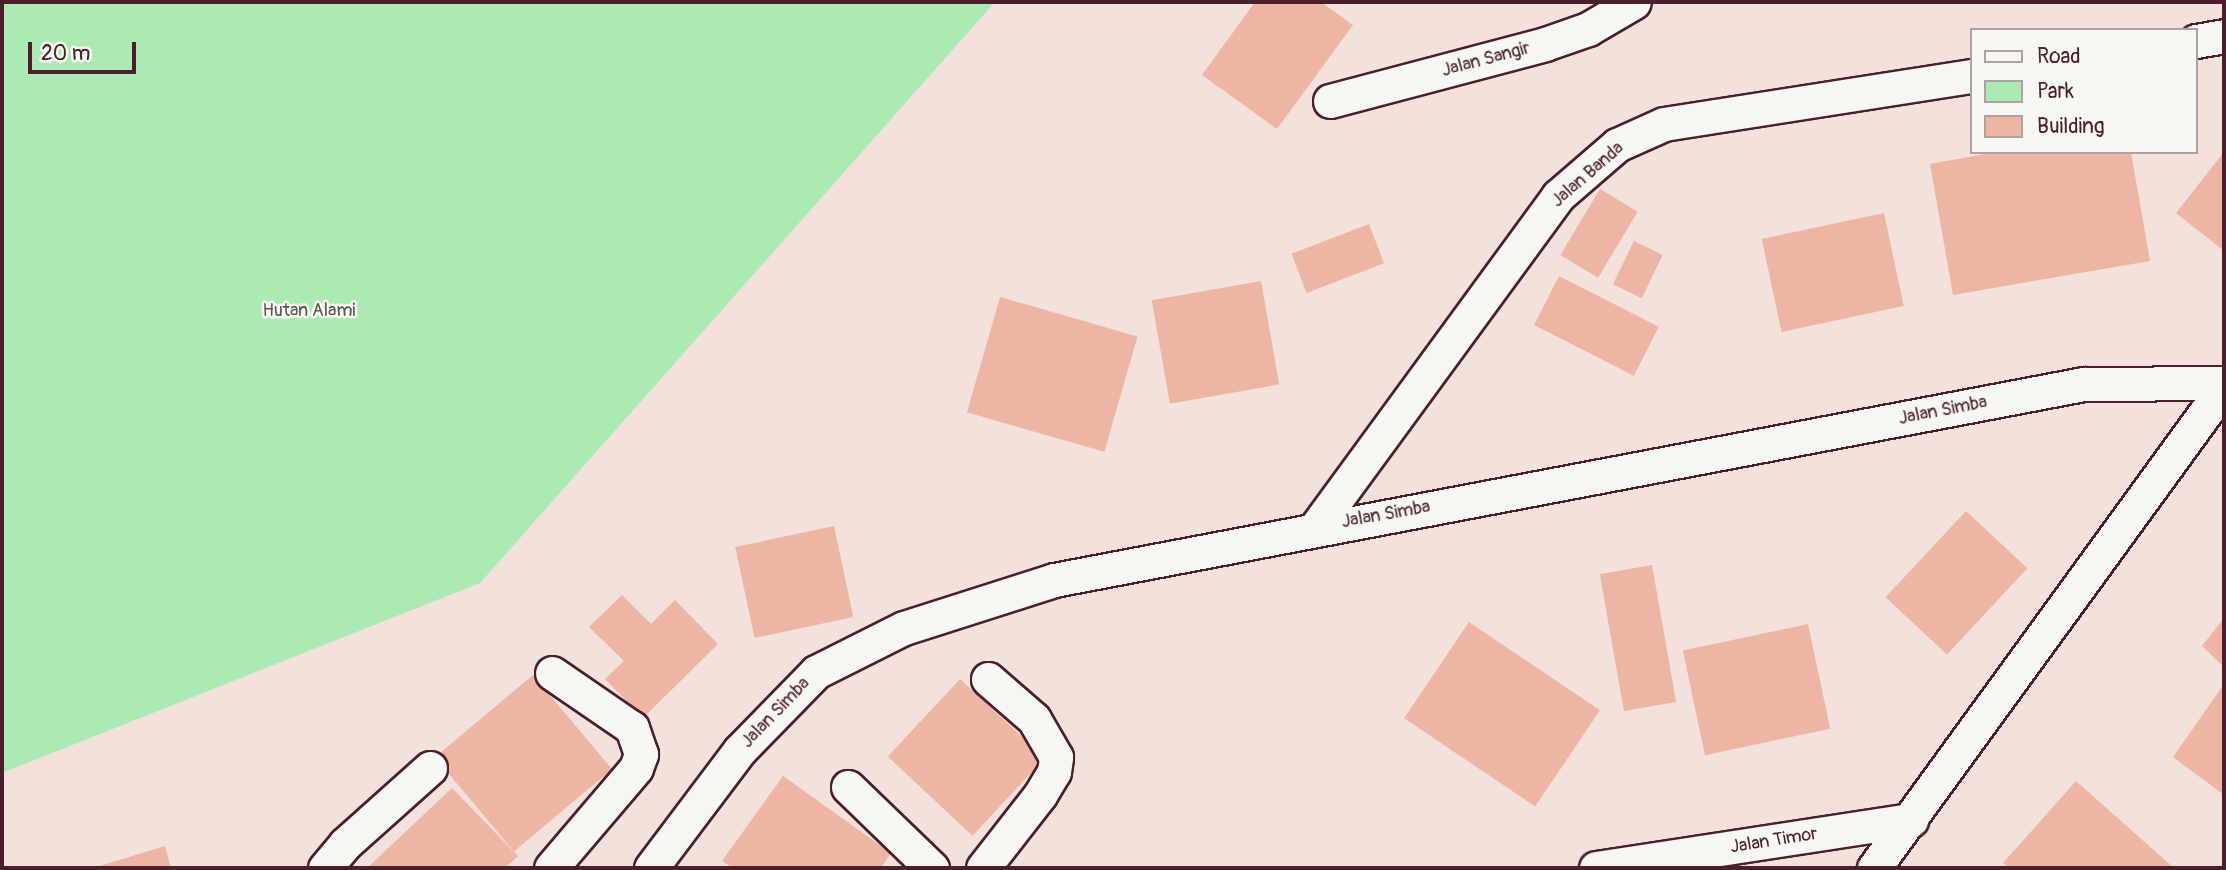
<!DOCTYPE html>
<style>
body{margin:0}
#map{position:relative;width:2226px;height:870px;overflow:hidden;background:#f3e2db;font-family:Pangolin,sans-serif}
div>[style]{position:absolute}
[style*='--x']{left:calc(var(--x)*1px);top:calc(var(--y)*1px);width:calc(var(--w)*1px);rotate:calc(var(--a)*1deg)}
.green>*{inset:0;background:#abebb3}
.building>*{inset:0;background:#edb5a4;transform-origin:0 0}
.roads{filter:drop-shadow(2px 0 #4a1f2b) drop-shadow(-2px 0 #4a1f2b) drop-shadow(0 2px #4a1f2b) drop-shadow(0 -2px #4a1f2b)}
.street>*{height:33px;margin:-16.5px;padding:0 16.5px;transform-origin:16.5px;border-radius:16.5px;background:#f6f6f2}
span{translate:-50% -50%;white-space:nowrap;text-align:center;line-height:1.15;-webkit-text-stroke:5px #f6f6f2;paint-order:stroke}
.street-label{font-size:18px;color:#4a1f2b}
.park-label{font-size:18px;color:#62524d}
.frame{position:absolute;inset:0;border:4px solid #4a1f2b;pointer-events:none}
.legend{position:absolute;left:1970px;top:28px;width:228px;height:126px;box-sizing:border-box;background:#f6f6f2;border:2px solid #b1a0a2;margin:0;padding:9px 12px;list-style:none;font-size:21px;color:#4a1f2b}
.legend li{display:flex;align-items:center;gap:14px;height:35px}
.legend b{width:35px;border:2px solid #b1a0a2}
.scale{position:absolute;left:28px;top:42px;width:108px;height:32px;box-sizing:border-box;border:4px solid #4a1f2b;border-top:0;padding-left:9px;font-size:21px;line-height:24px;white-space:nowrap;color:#4a1f2b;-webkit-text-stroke:5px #f6f6f2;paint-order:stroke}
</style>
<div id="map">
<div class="green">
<i style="clip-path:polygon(2px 2px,995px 2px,480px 583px,2px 773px)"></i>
</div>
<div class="building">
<i style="clip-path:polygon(1255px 2px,1321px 2px,1353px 25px,1277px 129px,1202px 75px)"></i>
<i style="clip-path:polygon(1996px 152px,2131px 152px,2150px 261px,1953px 295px,1930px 164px)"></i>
<i style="clip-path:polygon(2224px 152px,2224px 251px,2176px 213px)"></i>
<i style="left:1600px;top:189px;width:44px;height:77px;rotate:31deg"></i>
<i style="left:1884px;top:213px;width:95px;height:125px;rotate:78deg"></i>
<i style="left:1369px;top:224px;width:42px;height:83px;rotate:69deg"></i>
<i style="left:1634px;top:241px;width:32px;height:48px;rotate:26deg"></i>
<i style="left:1559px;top:276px;width:112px;height:55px;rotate:27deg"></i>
<i style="left:1261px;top:281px;width:105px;height:111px;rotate:80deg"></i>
<i style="left:1000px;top:297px;width:143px;height:120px;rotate:16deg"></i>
<i style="left:1966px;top:511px;width:84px;height:118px;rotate:43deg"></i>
<i style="left:834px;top:526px;width:93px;height:101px;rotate:78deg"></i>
<i style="left:1652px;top:565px;width:139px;height:53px;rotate:80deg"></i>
<i style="clip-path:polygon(622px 595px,651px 624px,675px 600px,718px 644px,643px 718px,605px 679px,624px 661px,589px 627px)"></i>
<i style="clip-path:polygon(2224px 618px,2224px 667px,2202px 646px)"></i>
<i style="left:1469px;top:622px;width:158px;height:116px;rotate:34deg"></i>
<i style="left:1808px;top:624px;width:107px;height:128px;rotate:78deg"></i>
<i style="left:533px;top:675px;width:123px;height:128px;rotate:50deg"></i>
<i style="left:960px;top:679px;width:116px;height:106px;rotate:43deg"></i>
<i style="clip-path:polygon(2224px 684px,2224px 795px,2173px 757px)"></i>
<i style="clip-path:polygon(783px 776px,891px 853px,881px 868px,733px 868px,722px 861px)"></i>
<i style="clip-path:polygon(2076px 781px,2174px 868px,2009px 868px,2003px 863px)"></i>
<i style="clip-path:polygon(452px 788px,518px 856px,505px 868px,367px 868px)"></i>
<i style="clip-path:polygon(165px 846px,171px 868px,93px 868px)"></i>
</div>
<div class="roads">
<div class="street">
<i style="--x:2196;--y:41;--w:28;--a:-10"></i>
<i style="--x:1330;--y:101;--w:222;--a:-14.8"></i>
<i style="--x:1545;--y:44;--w:46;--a:-19.2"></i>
<i style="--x:1588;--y:29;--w:53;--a:-30.4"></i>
<i style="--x:1316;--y:527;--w:410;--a:-53.8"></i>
<i style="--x:1558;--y:196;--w:78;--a:-40.8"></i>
<i style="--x:1617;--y:145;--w:51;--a:-24.1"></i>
<i style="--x:1664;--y:124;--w:312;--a:-8.9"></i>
<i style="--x:848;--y:787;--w:117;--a:44"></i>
<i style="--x:325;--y:868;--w:31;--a:-50"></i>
<i style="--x:345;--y:844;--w:114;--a:-41.8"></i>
<i style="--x:551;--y:868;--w:131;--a:-49.6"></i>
<i style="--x:636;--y:768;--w:15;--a:-70"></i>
<i style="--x:641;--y:754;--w:28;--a:-109"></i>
<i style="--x:632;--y:728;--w:97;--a:-145.5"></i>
<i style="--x:651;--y:868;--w:148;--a:-53"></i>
<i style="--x:740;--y:750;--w:109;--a:-45.7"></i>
<i style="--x:816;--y:672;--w:98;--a:-26.6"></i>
<i style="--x:904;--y:628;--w:157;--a:-17.7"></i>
<i style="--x:1054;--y:580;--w:1048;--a:-10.78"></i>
<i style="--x:2083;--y:384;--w:141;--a:-0.4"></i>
<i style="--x:983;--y:868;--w:93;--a:-52"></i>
<i style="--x:1040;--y:795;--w:27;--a:-59"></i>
<i style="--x:1054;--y:772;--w:15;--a:-82"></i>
<i style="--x:1056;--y:757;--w:44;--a:-120.1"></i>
<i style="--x:1034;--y:719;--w:61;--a:-139"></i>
<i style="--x:1596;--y:868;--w:319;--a:-8.7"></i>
<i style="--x:1874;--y:868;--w:595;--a:-53.96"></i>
</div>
</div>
<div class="street-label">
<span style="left:1486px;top:60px;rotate:-15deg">Jalan Sangir</span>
<span style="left:1588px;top:175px;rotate:-41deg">Jalan Banda</span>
<span style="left:1943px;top:411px;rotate:-11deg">Jalan Simba</span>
<span style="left:1386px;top:515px;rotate:-10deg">Jalan Simba</span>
<span style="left:776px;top:713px;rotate:-46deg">Jalan Simba</span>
<span style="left:1774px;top:841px;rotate:-9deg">Jalan Timor</span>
</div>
<div class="park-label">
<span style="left:309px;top:311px">Hutan Alami</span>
</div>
<div class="frame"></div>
<ul class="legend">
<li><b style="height:9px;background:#f6f6f2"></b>Road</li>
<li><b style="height:19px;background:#abebb3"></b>Park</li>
<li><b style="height:19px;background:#edb5a4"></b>Building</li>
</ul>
<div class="scale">20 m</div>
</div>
